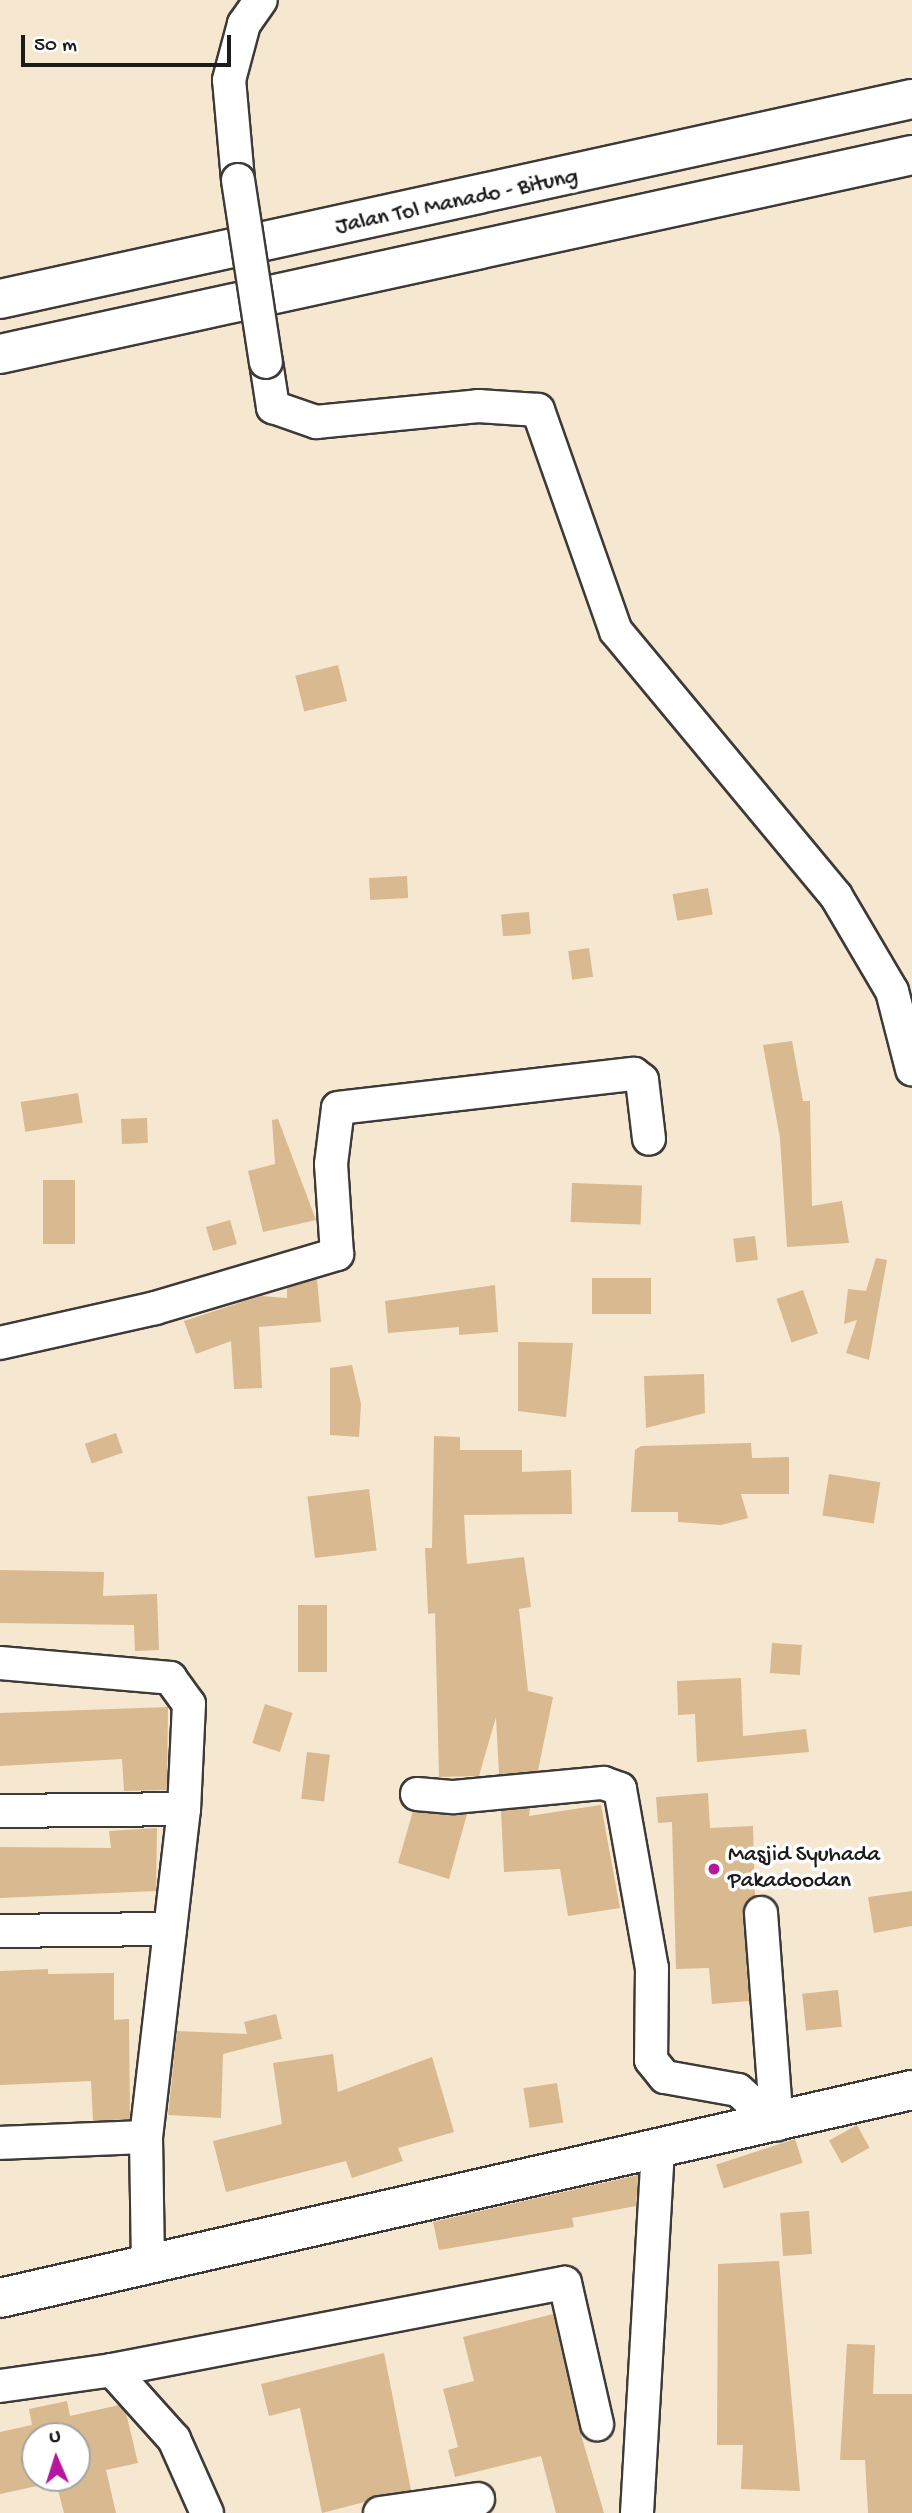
<!DOCTYPE html>
<style>
body{margin:0}
#map{position:relative;width:912px;height:2513px;overflow:hidden;background:#f6e7d1;font-family:"Gochi Hand",sans-serif}
div>[style]{position:absolute}
[style*='--x']{left:calc(var(--x)*1px);top:calc(var(--y)*1px);width:calc(var(--w)*1px);rotate:calc(var(--a)*1deg)}
.building>*{inset:0;background:#d9b98f;transform-origin:0 0}
.roads{filter:drop-shadow(2px 0 #3d3a37) drop-shadow(-2px 0 #3d3a37) drop-shadow(0 2px #3d3a37) drop-shadow(0 -2px #3d3a37)}
.street>*{height:32px;margin:-16px;padding:0 16px;transform-origin:16px;border-radius:16px;background:#fff}
.secondary>*{height:38px;margin:-19px;padding:0 19px;transform-origin:19px;border-radius:19px;background:#fff}
.highway>*{height:38px;margin:-19px;padding:0 19px;transform-origin:19px;border-radius:19px;background:#fff}
.bridges{filter:drop-shadow(2px 0 #3d3a37) drop-shadow(-2px 0 #3d3a37) drop-shadow(0 2px #3d3a37) drop-shadow(0 -2px #3d3a37)}
.street-bridge>*{height:32px;margin:-16px;padding:0 16px;transform-origin:16px;border-radius:16px;background:#fff}
.dots>*{width:19px;height:19px;translate:-50% -50%;box-sizing:border-box;border:4px solid #fff;border-radius:50%}
span{translate:-50% -50%;white-space:nowrap;text-align:center;line-height:1.15;-webkit-text-stroke:7px #fff;paint-order:stroke}
.street-label{font-size:23px;color:#1c1c1c}
.poi-label{font-size:23px;color:#1c1c1c}
.left{translate:0 -50%;text-align:left}
.north{position:absolute;left:21px;top:2422px;width:70px;height:70px;box-sizing:border-box;background:#fff;border:2px solid #a4a4a4;border-radius:50%;rotate:357deg;font-size:19px;font-weight:700;line-height:28px;text-align:center;color:#1c1c1c}
.north::after{content:'';display:block;margin:auto;width:24px;height:32px;background:#b5179e;clip-path:polygon(50% 0,100% 100%,50% 72%,0 100%)}
.scale{position:absolute;left:21px;top:35px;width:210px;height:32px;box-sizing:border-box;border:4px solid #1c1c1c;border-top:0;padding-left:9px;font-size:21px;line-height:24px;white-space:nowrap;color:#1c1c1c;-webkit-text-stroke:5px #fff;paint-order:stroke}
</style>
<div id="map">
<div class="building">
<i style="left:338px;top:665px;width:37px;height:44px;rotate:76deg"></i>
<i style="left:407px;top:876px;width:22px;height:38px;rotate:87deg"></i>
<i style="left:708px;top:888px;width:27px;height:36px;rotate:80deg"></i>
<i style="left:529px;top:912px;width:22px;height:28px;rotate:85deg"></i>
<i style="left:589px;top:948px;width:29px;height:21px;rotate:82deg"></i>
<i style="clip-path:polygon(792px 1041px,803px 1101px,810px 1101px,812px 1206px,842px 1201px,849px 1243px,787px 1247px,780px 1138px,763px 1045px)"></i>
<i style="left:78px;top:1093px;width:30px;height:58px;rotate:81deg"></i>
<i style="left:147px;top:1118px;width:25px;height:26px;rotate:88deg"></i>
<i style="clip-path:polygon(278px 1119px,316px 1220px,263px 1232px,248px 1171px,275px 1164px,272px 1120px)"></i>
<i style="left:43px;top:1180px;width:32px;height:64px"></i>
<i style="left:572px;top:1183px;width:70px;height:39px;rotate:2deg"></i>
<i style="left:230px;top:1220px;width:25px;height:25px;rotate:74deg"></i>
<i style="left:755px;top:1236px;width:24px;height:22px;rotate:83deg"></i>
<i style="clip-path:polygon(876px 1258px,887px 1260px,869px 1360px,846px 1353px,857px 1320px,844px 1324px,848px 1289px,866px 1291px)"></i>
<i style="left:651px;top:1278px;width:36px;height:59px;rotate:90deg"></i>
<i style="clip-path:polygon(317px 1279px,321px 1322px,259px 1327px,262px 1388px,234px 1389px,231px 1341px,196px 1354px,184px 1321px,261px 1296px,287px 1298px,287px 1288px)"></i>
<i style="clip-path:polygon(495px 1285px,498px 1332px,459px 1335px,459px 1327px,388px 1333px,385px 1301px)"></i>
<i style="left:803px;top:1290px;width:46px;height:28px;rotate:71deg"></i>
<i style="clip-path:polygon(518px 1342px,573px 1343px,566px 1417px,518px 1411px)"></i>
<i style="clip-path:polygon(352px 1365px,361px 1404px,359px 1437px,330px 1435px,330px 1368px)"></i>
<i style="clip-path:polygon(704px 1374px,705px 1413px,646px 1428px,644px 1376px)"></i>
<i style="left:116px;top:1433px;width:21px;height:33px;rotate:71deg"></i>
<i style="clip-path:polygon(434px 1436px,460px 1437px,460px 1450px,522px 1450px,522px 1472px,571px 1470px,572px 1514px,464px 1515px,467px 1564px,524px 1557px,531px 1607px,519px 1609px,528px 1691px,553px 1697px,538px 1771px,499px 1774px,496px 1717px,479px 1776px,439px 1777px,435px 1613px,428px 1614px,425px 1548px,432px 1548px)"></i>
<i style="clip-path:polygon(751px 1443px,752px 1458px,789px 1457px,789px 1494px,741px 1494px,748px 1518px,721px 1525px,678px 1522px,678px 1512px,631px 1512px,635px 1450px,641px 1446px)"></i>
<i style="left:829px;top:1474px;width:52px;height:42px;rotate:9deg"></i>
<i style="left:369px;top:1489px;width:62px;height:62px;rotate:83deg"></i>
<i style="clip-path:polygon(0 1570px,104px 1572px,103px 1596px,157px 1594px,159px 1650px,135px 1651px,134px 1625px,0 1623px)"></i>
<i style="left:327px;top:1605px;width:67px;height:29px;rotate:90deg"></i>
<i style="left:772px;top:1643px;width:30px;height:30px;rotate:4deg"></i>
<i style="clip-path:polygon(741px 1678px,743px 1736px,806px 1729px,809px 1752px,697px 1762px,695px 1714px,678px 1715px,677px 1681px)"></i>
<i style="left:265px;top:1704px;width:29px;height:41px;rotate:18deg"></i>
<i style="clip-path:polygon(168px 1707px,167px 1790px,124px 1791px,122px 1759px,0 1766px,0 1713px)"></i>
<i style="left:307px;top:1752px;width:23px;height:47px;rotate:7deg"></i>
<i style="clip-path:polygon(708px 1793px,710px 1828px,753px 1826px,755px 1896px,743px 1914px,749px 2001px,712px 2004px,709px 1968px,676px 1969px,672px 1822px,658px 1823px,656px 1797px)"></i>
<i style="clip-path:polygon(601px 1805px,620px 1908px,568px 1916px,560px 1869px,504px 1872px,501px 1811px,530px 1808px,529px 1816px)"></i>
<i style="clip-path:polygon(413px 1811px,467px 1814px,449px 1879px,398px 1863px)"></i>
<i style="clip-path:polygon(157px 1828px,156px 1891px,0 1898px,0 1847px,111px 1848px,109px 1831px)"></i>
<i style="clip-path:polygon(912px 1891px,912px 1926px,874px 1933px,868px 1897px)"></i>
<i style="clip-path:polygon(48px 1969px,48px 1974px,114px 1973px,114px 2020px,129px 2019px,130px 2119px,93px 2121px,91px 2081px,0 2085px,0 1971px)"></i>
<i style="left:838px;top:1990px;width:37px;height:36px;rotate:84deg"></i>
<i style="clip-path:polygon(276px 2014px,282px 2039px,223px 2054px,221px 2118px,168px 2115px,177px 2031px,247px 2034px,244px 2022px)"></i>
<i style="clip-path:polygon(333px 2054px,338px 2092px,432px 2057px,454px 2132px,398px 2148px,403px 2161px,352px 2178px,346px 2161px,226px 2192px,213px 2141px,282px 2124px,273px 2063px)"></i>
<i style="left:557px;top:2083px;width:40px;height:34px;rotate:81deg"></i>
<i style="left:857px;top:2125px;width:26px;height:32px;rotate:61deg"></i>
<i style="left:795px;top:2139px;width:25px;height:83px;rotate:72deg"></i>
<i style="clip-path:polygon(638px 2175px,636px 2206px,572px 2218px,574px 2227px,439px 2250px,433px 2222px)"></i>
<i style="left:809px;top:2211px;width:43px;height:29px;rotate:86deg"></i>
<i style="clip-path:polygon(779px 2261px,800px 2491px,741px 2489px,743px 2445px,717px 2445px,718px 2264px)"></i>
<i style="clip-path:polygon(553px 2314px,579px 2428px,604px 2513px,556px 2513px,541px 2456px,455px 2477px,448px 2450px,458px 2447px,443px 2389px,474px 2381px,463px 2337px)"></i>
<i style="clip-path:polygon(847px 2344px,875px 2345px,873px 2394px,912px 2394px,912px 2513px,868px 2513px,865px 2460px,840px 2460px)"></i>
<i style="clip-path:polygon(384px 2353px,411px 2490px,322px 2513px,300px 2408px,269px 2416px,261px 2384px)"></i>
<i style="clip-path:polygon(evenodd,67px 2401px,70px 2416px,119px 2405px,126px 2413px,138px 2463px,106px 2470px,116px 2513px,64px 2513px,56px 2482px,0 2494px,0 2432px,32px 2425px,29px 2409px,67px 2401px,35px 2436px,77px 2436px,77px 2478px,35px 2478px,35px 2436px)"></i>
</div>
<div class="roads">
<div class="street">
<i style="--x:238;--y:180;--w:100;--a:-95.1"></i>
<i style="--x:229;--y:80;--w:58;--a:-75"></i>
<i style="--x:244;--y:24;--w:29;--a:-55"></i>
<i style="--x:266;--y:362;--w:46;--a:81.2"></i>
<i style="--x:273;--y:407;--w:46;--a:19.2"></i>
<i style="--x:316;--y:422;--w:163;--a:-5.6"></i>
<i style="--x:478;--y:406;--w:60;--a:3.8"></i>
<i style="--x:538;--y:410;--w:234;--a:70.6"></i>
<i style="--x:616;--y:631;--w:344;--a:50.3"></i>
<i style="--x:836;--y:896;--w:110;--a:59.5"></i>
<i style="--x:892;--y:991;--w:81;--a:75.6"></i>
<i style="--x:0;--y:1343;--w:159;--a:-12.7"></i>
<i style="--x:155;--y:1308;--w:190;--a:-16.5"></i>
<i style="--x:337;--y:1254;--w:90;--a:-93.8"></i>
<i style="--x:331;--y:1164;--w:56;--a:-82.9"></i>
<i style="--x:338;--y:1108;--w:298;--a:-6.6"></i>
<i style="--x:634;--y:1074;--w:10;--a:37"></i>
<i style="--x:642;--y:1080;--w:59;--a:83.2"></i>
<i style="--x:0;--y:1663;--w:171;--a:5"></i>
<i style="--x:170;--y:1678;--w:32;--a:54"></i>
<i style="--x:189;--y:1704;--w:105;--a:92.7"></i>
<i style="--x:184;--y:1809;--w:330;--a:96.6"></i>
<i style="--x:146;--y:2137;--w:124;--a:89.1"></i>
<i style="--x:417;--y:1794;--w:37;--a:5"></i>
<i style="--x:454;--y:1797;--w:150;--a:-5.4"></i>
<i style="--x:603;--y:1783;--w:18;--a:19"></i>
<i style="--x:620;--y:1789;--w:182;--a:79.9"></i>
<i style="--x:652;--y:1968;--w:92;--a:90.6"></i>
<i style="--x:651;--y:2060;--w:22;--a:51"></i>
<i style="--x:665;--y:2077;--w:74;--a:10.1"></i>
<i style="--x:738;--y:2090;--w:30;--a:42"></i>
<i style="--x:760;--y:2110;--w:17;--a:73"></i>
<i style="--x:0;--y:1811;--w:184;--a:-0.6"></i>
<i style="--x:761;--y:1913;--w:212;--a:85.7"></i>
<i style="--x:0;--y:1931;--w:170;--a:-0.7"></i>
<i style="--x:0;--y:2143;--w:146;--a:-2.4"></i>
<i style="--x:112;--y:2370;--w:461;--a:-10.9"></i>
<i style="--x:565;--y:2283;--w:145;--a:77.2"></i>
<i style="--x:0;--y:2386;--w:113;--a:-8.1"></i>
<i style="--x:112;--y:2370;--w:93;--a:48.1"></i>
<i style="--x:174;--y:2439;--w:81;--a:66"></i>
<i style="--x:380;--y:2513;--w:99;--a:-8.1"></i>
<i style="--x:637;--y:2513;--w:363;--a:-86.7"></i>
</div>
<div class="secondary">
<i style="--x:0;--y:2298;--w:935;--a:-12.85"></i>
</div>
<div class="highway">
<i style="--x:0;--y:299;--w:934;--a:-12.37"></i>
<i style="--x:0;--y:354;--w:933;--a:-12.31"></i>
</div>
</div>
<div class="bridges">
<div class="street-bridge">
<i style="--x:238;--y:180;--w:184;--a:81.3"></i>
</div>
</div>
<div class="dots">
<i style="left:714px;top:1869px;background:#b5179e"></i>
</div>
<div class="street-label">
<span style="left:457px;top:203px;rotate:-12deg">Jalan Tol Manado - Bitung</span>
</div>
<div class="poi-label">
<span class="left" style="left:728px;top:1869px">Masjid Syuhada<br>Pakadoodan</span>
</div>
<div class="north">U</div>
<div class="scale">50 m</div>
</div>
